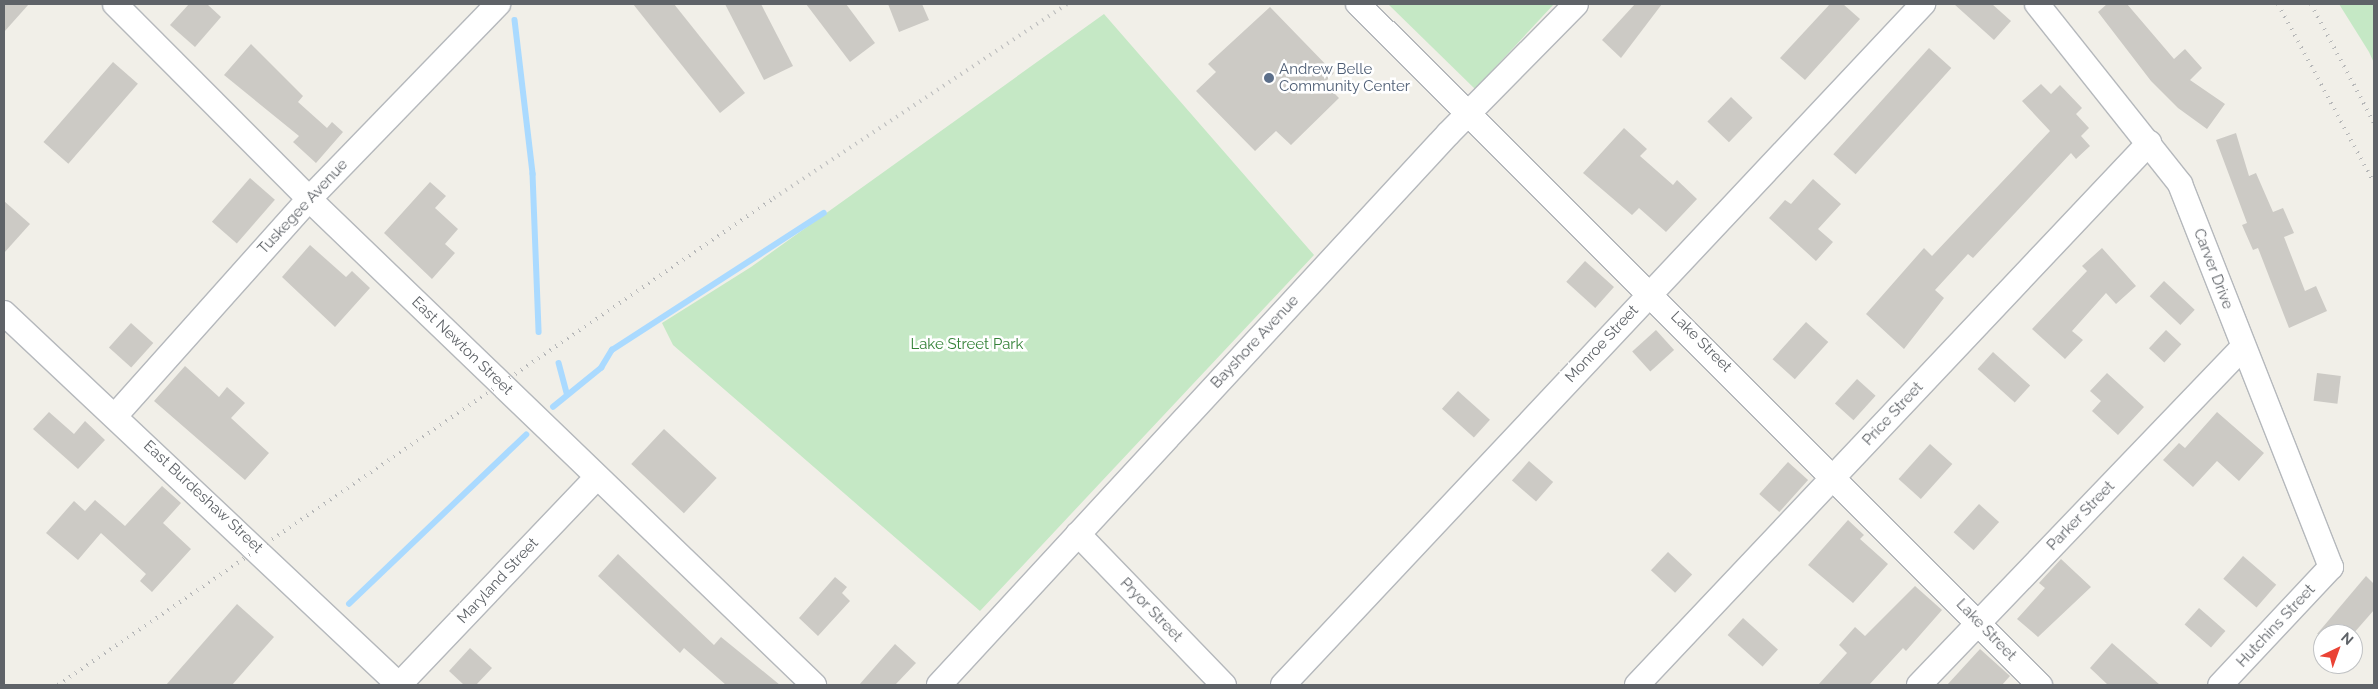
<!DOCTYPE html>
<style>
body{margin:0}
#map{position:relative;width:2378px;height:689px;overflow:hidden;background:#f1efe8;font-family:Raleway,sans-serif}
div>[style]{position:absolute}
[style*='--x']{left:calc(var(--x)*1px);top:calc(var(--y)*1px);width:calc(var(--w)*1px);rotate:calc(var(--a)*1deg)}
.green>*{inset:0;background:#c5e8c5}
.stream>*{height:5.5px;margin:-2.75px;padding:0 2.75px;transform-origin:2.75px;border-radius:2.75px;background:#aadaff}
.building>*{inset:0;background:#cccac5;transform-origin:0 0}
.roads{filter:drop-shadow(1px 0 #b5b8bc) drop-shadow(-1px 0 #b5b8bc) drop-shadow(0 1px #b5b8bc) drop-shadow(0 -1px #b5b8bc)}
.minor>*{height:24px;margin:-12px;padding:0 12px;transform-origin:12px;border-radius:12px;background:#fff}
.rail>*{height:4px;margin-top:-2px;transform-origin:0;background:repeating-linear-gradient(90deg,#b6b7b8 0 1px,transparent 0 7px)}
.dots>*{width:14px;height:14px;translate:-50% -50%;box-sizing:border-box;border:2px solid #fff;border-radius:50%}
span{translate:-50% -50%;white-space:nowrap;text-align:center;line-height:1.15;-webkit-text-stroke:5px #fff;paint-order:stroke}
.service-label{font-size:15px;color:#4e5e75}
.left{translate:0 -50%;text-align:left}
.street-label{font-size:15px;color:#5f6368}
.park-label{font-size:15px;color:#348238}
.frame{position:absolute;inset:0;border:5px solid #5f6368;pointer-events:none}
.north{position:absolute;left:2313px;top:624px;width:50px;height:50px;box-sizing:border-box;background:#fff;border:1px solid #bfc1c3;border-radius:50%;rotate:42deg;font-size:14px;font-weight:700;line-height:20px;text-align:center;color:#5f6368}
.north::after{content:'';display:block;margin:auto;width:18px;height:22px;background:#ea4335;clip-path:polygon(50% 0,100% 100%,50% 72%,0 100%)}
</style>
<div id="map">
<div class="green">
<i style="clip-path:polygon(1388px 4px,1554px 4px,1475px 89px)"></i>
<i style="clip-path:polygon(2339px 4px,2374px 4px,2374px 63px,2369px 52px)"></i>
<i style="clip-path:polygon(1104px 14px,1314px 255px,980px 611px,673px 345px,662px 323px,751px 267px)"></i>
</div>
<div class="stream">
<i style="--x:515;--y:20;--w:155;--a:83.3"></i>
<i style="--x:533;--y:174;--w:158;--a:87.8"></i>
<i style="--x:559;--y:363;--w:31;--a:75"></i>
<i style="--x:553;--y:407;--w:62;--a:-39.1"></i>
<i style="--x:601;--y:368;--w:21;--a:-59"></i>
<i style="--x:612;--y:350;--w:252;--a:-32.9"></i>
<i style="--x:349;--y:604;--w:245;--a:-43.7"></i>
</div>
<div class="building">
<i style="clip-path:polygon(4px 4px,29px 4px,4px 32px)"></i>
<i style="clip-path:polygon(189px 4px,207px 4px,221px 17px,195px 47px,170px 25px)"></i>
<i style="clip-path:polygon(633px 4px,674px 4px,745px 93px,720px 113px)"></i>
<i style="clip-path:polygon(725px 4px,761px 4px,793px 66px,764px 80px)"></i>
<i style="clip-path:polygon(806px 4px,846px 4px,875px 43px,850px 62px)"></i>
<i style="clip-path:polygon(888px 4px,922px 4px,929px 20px,899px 32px)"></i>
<i style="clip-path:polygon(1635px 4px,1662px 4px,1621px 58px,1602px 40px)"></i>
<i style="clip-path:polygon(1830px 4px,1843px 4px,1860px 19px,1805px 80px,1780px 58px)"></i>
<i style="clip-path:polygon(1954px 4px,1992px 4px,2011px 21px,1994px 40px)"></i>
<i style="clip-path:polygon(2107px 4px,2127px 4px,2174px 59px,2185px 49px,2202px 68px,2190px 80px,2225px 104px,2207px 129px,2178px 108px,2151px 81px,2098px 12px)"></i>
<i style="clip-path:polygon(1270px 7px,1334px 73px,1324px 83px,1339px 98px,1291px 145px,1276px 131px,1255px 151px,1196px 91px,1216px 72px,1208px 64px)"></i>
<i style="clip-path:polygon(251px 44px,303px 96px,298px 102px,327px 128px,332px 122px,343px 132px,316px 163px,293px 142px,299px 136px,224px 75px)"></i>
<i style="left:1929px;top:48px;width:30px;height:143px;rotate:42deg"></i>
<i style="left:113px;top:62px;width:33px;height:106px;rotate:41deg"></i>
<i style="clip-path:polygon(2041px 84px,2051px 94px,2060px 85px,2082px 108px,2076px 114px,2089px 128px,2081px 136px,2090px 146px,2076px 159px,2071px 153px,1973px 258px,1968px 254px,1935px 290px,1944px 298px,1904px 349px,1866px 314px,1924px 248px,1932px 256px,2050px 131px,2022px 101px)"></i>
<i style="left:1731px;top:97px;width:30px;height:34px;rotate:44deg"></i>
<i style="clip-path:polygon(1624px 128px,1647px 149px,1640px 156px,1673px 185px,1677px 180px,1697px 199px,1666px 232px,1639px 208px,1632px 215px,1583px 173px)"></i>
<i style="clip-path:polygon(2236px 133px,2249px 176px,2256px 173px,2273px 212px,2283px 208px,2294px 233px,2284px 237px,2305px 291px,2316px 286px,2327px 311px,2289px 328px,2258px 248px,2253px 250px,2242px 225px,2247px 223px,2216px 140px)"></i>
<i style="left:250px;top:178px;width:33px;height:58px;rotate:41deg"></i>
<i style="clip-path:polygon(1813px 179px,1841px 204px,1818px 229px,1833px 242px,1816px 261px,1769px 218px,1785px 200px,1791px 204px)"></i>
<i style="clip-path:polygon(430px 182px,446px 196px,435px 208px,458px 229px,445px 244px,455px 253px,432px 279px,384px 233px)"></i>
<i style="clip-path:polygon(4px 201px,30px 224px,4px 253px)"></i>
<i style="clip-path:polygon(310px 245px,346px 277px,352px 271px,370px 288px,335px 327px,282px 277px)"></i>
<i style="clip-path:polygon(2102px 248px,2136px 286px,2116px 304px,2106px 293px,2072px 331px,2083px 340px,2065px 359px,2032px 329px,2087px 271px,2082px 266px)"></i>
<i style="left:1585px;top:261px;width:39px;height:28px;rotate:42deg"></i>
<i style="left:2164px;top:281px;width:42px;height:21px;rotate:43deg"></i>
<i style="left:1806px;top:322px;width:30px;height:50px;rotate:42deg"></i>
<i style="left:131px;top:323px;width:30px;height:33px;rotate:42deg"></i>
<i style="left:1656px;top:330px;width:27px;height:32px;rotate:48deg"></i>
<i style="left:2166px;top:330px;width:21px;height:25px;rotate:43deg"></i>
<i style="left:1993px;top:352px;width:50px;height:23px;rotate:42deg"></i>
<i style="clip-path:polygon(185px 366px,219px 397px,227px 387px,245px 403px,231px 418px,269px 453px,245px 480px,154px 401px)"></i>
<i style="clip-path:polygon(2107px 373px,2144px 407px,2118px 435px,2092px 411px,2101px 401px,2090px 391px)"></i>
<i style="left:2317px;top:373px;width:24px;height:28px;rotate:7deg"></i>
<i style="left:1857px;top:379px;width:25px;height:33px;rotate:42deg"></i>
<i style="left:1458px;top:391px;width:43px;height:24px;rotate:42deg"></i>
<i style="clip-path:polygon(49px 412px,74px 434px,85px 421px,105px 440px,78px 469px,33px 429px)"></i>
<i style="clip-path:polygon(2217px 412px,2264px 453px,2239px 481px,2217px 461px,2193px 487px,2163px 460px,2179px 443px,2185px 448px)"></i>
<i style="left:664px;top:429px;width:72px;height:48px;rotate:43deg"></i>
<i style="left:1930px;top:444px;width:30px;height:47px;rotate:42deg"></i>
<i style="left:1529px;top:461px;width:32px;height:26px;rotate:41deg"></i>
<i style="left:1788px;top:462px;width:27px;height:43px;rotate:42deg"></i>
<i style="clip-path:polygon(162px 486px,181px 503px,163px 523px,191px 549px,152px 592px,140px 581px,146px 574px,101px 533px,78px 560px,46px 533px,74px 501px,85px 511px,95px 500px,125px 526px)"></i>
<i style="left:1979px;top:504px;width:27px;height:38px;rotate:42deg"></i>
<i style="clip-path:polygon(1848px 520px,1864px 535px,1860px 539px,1888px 564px,1853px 603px,1808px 565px)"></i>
<i style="left:1668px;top:552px;width:33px;height:25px;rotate:43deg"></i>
<i style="clip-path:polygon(618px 554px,714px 645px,721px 637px,780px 685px,726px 685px,684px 648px,680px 653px,598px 576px)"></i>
<i style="left:2243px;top:556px;width:44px;height:30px;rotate:41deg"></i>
<i style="clip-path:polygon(2061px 559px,2091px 587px,2038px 637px,2017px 619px,2045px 588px,2039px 583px)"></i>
<i style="clip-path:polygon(2366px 576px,2374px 584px,2374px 610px,2353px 634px,2317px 634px)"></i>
<i style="clip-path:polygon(835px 577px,847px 587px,842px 593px,850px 601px,818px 636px,799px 618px)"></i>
<i style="clip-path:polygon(1915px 586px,1942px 610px,1906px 651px,1903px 648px,1869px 685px,1818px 685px,1847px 653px,1839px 645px,1855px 627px,1865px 636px)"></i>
<i style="clip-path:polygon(237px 604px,274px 637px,232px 685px,166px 685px)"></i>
<i style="left:2199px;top:608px;width:35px;height:22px;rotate:41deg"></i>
<i style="left:1743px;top:618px;width:47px;height:23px;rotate:42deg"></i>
<i style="clip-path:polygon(2112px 643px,2160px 685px,2108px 685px,2090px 668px)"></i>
<i style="clip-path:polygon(895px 644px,916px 663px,895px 685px,859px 685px)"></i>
<i style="clip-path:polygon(470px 648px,492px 668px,476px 685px,464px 685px,449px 671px)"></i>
<i style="clip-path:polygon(1980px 649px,2010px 676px,2002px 685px,1947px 685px)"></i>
</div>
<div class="roads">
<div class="minor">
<i style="--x:115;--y:4;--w:275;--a:45.1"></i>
<i style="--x:309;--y:199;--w:701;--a:43.9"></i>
<i style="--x:1358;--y:4;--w:964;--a:44.96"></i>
<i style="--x:2037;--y:4;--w:230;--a:51.5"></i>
<i style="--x:2180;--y:184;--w:412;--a:68.5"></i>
<i style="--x:2331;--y:567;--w:162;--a:133.2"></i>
<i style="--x:4;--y:313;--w:543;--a:43.28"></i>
<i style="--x:115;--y:416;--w:291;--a:-48.2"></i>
<i style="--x:309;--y:199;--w:272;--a:-45.9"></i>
<i style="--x:1078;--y:534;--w:210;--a:46"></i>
<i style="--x:399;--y:685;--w:287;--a:-46.4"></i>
<i style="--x:939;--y:685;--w:750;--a:-47.27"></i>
<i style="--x:1448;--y:134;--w:182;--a:-45.4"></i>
<i style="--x:1283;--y:685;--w:935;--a:-46.78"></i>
<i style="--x:1637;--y:685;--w:746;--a:-46.63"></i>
<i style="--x:1919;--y:685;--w:468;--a:-46.2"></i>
</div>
</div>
<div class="rail">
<i style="--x:2278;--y:4;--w:203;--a:61.8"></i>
<i style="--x:2311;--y:4;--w:135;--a:62.1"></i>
<i style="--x:58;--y:685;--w:866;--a:-34.22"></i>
<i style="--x:774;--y:198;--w:351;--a:-33.5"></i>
</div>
<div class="dots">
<i style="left:1269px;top:78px;background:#5c6f8a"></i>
</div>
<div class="service-label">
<span class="left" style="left:1279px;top:78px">Andrew Belle<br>Community Center</span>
</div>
<div class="street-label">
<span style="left:303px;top:207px;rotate:-47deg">Tuskegee Avenue</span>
<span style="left:2213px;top:269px;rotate:69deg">Carver Drive</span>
<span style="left:1255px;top:342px;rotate:-47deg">Bayshore Avenue</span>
<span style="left:1701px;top:342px;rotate:45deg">Lake Street</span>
<span style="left:1602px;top:344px;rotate:-47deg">Monroe Street</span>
<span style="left:462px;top:346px;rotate:44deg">East Newton Street</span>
<span style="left:1893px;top:414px;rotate:-47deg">Price Street</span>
<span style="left:203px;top:497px;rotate:43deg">East Burdeshaw Street</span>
<span style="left:2081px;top:516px;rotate:-46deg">Parker Street</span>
<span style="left:498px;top:581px;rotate:-47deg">Maryland Street</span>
<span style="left:1151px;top:610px;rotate:46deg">Pryor Street</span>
<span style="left:2276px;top:626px;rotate:-47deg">Hutchins Street</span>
<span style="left:1986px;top:630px;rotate:46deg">Lake Street</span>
</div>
<div class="park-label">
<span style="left:967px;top:345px">Lake Street Park</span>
</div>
<div class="frame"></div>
<div class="north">N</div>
</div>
